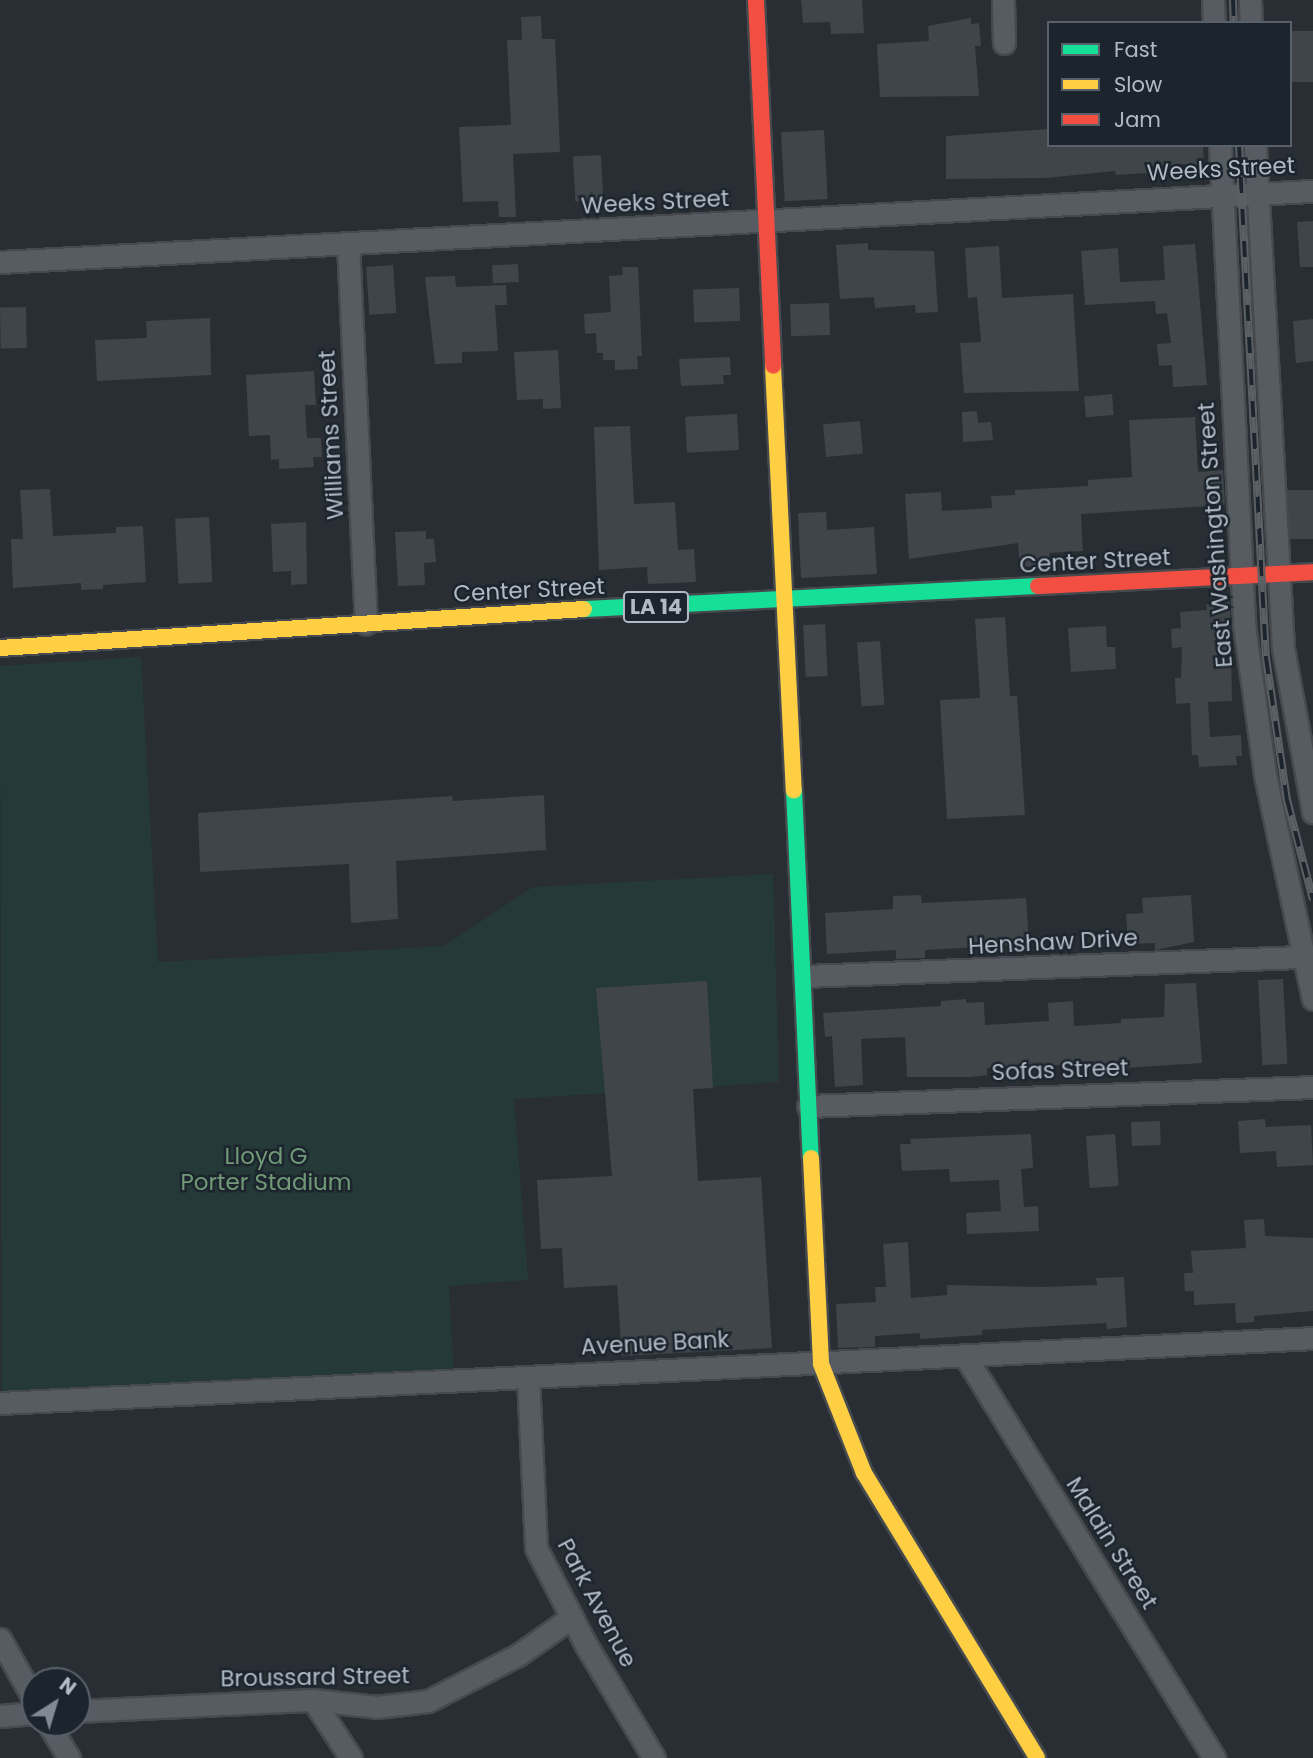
<!DOCTYPE html>
<style>
body{margin:0}
#map{position:relative;width:1313px;height:1758px;overflow:hidden;background:#282e33;font-family:Poppins,sans-serif}
div>[style]{position:absolute}
[style*='--x']{left:calc(var(--x)*1px);top:calc(var(--y)*1px);width:calc(var(--w)*1px);rotate:calc(var(--a)*1deg)}
.green>*{inset:0;background:#263939}
.building>*{inset:0;background:#40454a;transform-origin:0 0}
.roads{filter:drop-shadow(2px 0 #464a4e) drop-shadow(-2px 0 #464a4e) drop-shadow(0 2px #464a4e) drop-shadow(0 -2px #464a4e)}
.street>*{height:21px;margin:-10.5px;padding:0 10.5px;transform-origin:10.5px;border-radius:10.5px;background:#575c62}
.fast>*{height:16px;margin:-8px;padding:0 8px;transform-origin:8px;border-radius:8px;background:#16e098}
.slow>*{height:16px;margin:-8px;padding:0 8px;transform-origin:8px;border-radius:8px;background:#ffcf43}
.jam>*{height:16px;margin:-8px;padding:0 8px;transform-origin:8px;border-radius:8px;background:#f24e42}
.rail>*{height:8px;margin-top:-4px;transform-origin:0;background:repeating-linear-gradient(90deg,#1c252d 0 16px,#5b6065 0 32px);box-sizing:border-box;border-block:2px solid #5b6065}
span{translate:-50% -50%;white-space:nowrap;text-align:center;line-height:1.15;-webkit-text-stroke:5px #1c252d;paint-order:stroke}
.shield-label span{padding:2px 5px;background:#1c252d;border:2px solid;border-radius:5px;-webkit-text-stroke-width:0}
.shield-label{font-size:21px;color:#b1bac5;font-weight:700}
.street-label{font-size:23px;color:#b1bac5}
.park-label{font-size:23px;color:#719977}
.legend{position:absolute;left:1047px;top:21px;width:245px;height:126px;box-sizing:border-box;background:#1c252d;border:2px solid #58616a;margin:0;padding:9px 12px;list-style:none;font-size:21px;color:#b1bac5}
.legend li{display:flex;align-items:center;gap:14px;height:35px}
.legend b{width:35px;border:2px solid #58616a}
.north{position:absolute;left:21px;top:1667px;width:70px;height:70px;box-sizing:border-box;background:#1c252d;border:2px solid #58616a;border-radius:50%;rotate:37deg;font-size:19px;font-weight:700;line-height:28px;text-align:center;color:#b1bac5}
.north::after{content:'';display:block;margin:auto;width:24px;height:32px;background:#818992;clip-path:polygon(50% 0,100% 100%,50% 72%,0 100%)}
</style>
<div id="map">
<div class="green">
<i style="clip-path:polygon(141px 657px,158px 962px,444px 946px,533px 887px,773px 874px,779px 1082px,514px 1099px,528px 1280px,449px 1286px,454px 1375px,2px 1392px,0 666px)"></i>
</div>
<div class="building">
<i style="clip-path:polygon(801px 0,862px 0,864px 33px,831px 34px,830px 22px,803px 23px)"></i>
<i style="clip-path:polygon(541px 16px,542px 39px,555px 39px,560px 152px,513px 154px,516px 217px,499px 217px,498px 201px,463px 202px,459px 127px,511px 125px,507px 40px,522px 40px,521px 17px)"></i>
<i style="clip-path:polygon(971px 18px,971px 24px,979px 23px,981px 46px,975px 46px,979px 96px,880px 97px,877px 44px,929px 41px,928px 26px)"></i>
<i style="left:1313px;top:31px;width:51px;height:23px;rotate:90deg"></i>
<i style="clip-path:polygon(1049px 129px,1049px 145px,1203px 145px,1204px 163px,1202px 172px,1186px 173px,1185px 164px,1149px 166px,1149px 173px,1116px 175px,1115px 171px,1046px 178px,946px 179px,946px 136px)"></i>
<i style="left:824px;top:130px;width:69px;height:43px;rotate:87deg"></i>
<i style="left:601px;top:155px;width:45px;height:28px;rotate:87deg"></i>
<i style="clip-path:polygon(1313px 221px,1313px 267px,1300px 267px,1297px 222px)"></i>
<i style="clip-path:polygon(868px 243px,868px 250px,934px 251px,938px 312px,916px 313px,915px 305px,875px 308px,874px 297px,840px 299px,836px 245px)"></i>
<i style="clip-path:polygon(1195px 244px,1207px 385px,1173px 387px,1172px 365px,1159px 366px,1157px 344px,1171px 343px,1167px 313px,1156px 314px,1155px 301px,1085px 305px,1081px 251px,1118px 248px,1120px 282px,1165px 280px,1163px 246px)"></i>
<i style="clip-path:polygon(999px 246px,1002px 298px,1073px 294px,1079px 391px,964px 393px,960px 343px,981px 342px,977px 297px,968px 298px,965px 248px)"></i>
<i style="left:518px;top:264px;width:18px;height:26px;rotate:87deg"></i>
<i style="left:393px;top:265px;width:48px;height:27px;rotate:86deg"></i>
<i style="clip-path:polygon(622px 267px,638px 267px,642px 356px,637px 356px,638px 369px,615px 370px,615px 360px,603px 360px,603px 353px,597px 353px,596px 333px,585px 334px,584px 314px,611px 312px,609px 276px,623px 275px)"></i>
<i style="clip-path:polygon(455px 276px,456px 287px,506px 285px,507px 305px,495px 305px,498px 351px,462px 352px,462px 363px,435px 364px,425px 277px)"></i>
<i style="left:739px;top:288px;width:33px;height:46px;rotate:88deg"></i>
<i style="left:829px;top:303px;width:32px;height:39px;rotate:88deg"></i>
<i style="left:26px;top:307px;width:41px;height:26px;rotate:89deg"></i>
<i style="clip-path:polygon(210px 318px,211px 375px,97px 381px,95px 340px,147px 338px,146px 321px)"></i>
<i style="clip-path:polygon(1313px 319px,1313px 361px,1296px 363px,1293px 321px)"></i>
<i style="clip-path:polygon(558px 350px,561px 408px,543px 409px,543px 399px,517px 400px,514px 352px)"></i>
<i style="clip-path:polygon(730px 357px,731px 375px,723px 375px,724px 384px,681px 386px,679px 359px)"></i>
<i style="clip-path:polygon(314px 371px,316px 405px,305px 405px,307px 438px,321px 438px,322px 457px,313px 457px,314px 467px,279px 469px,279px 459px,271px 460px,270px 435px,249px 436px,246px 375px)"></i>
<i style="left:1112px;top:394px;width:21px;height:28px;rotate:85deg"></i>
<i style="clip-path:polygon(977px 411px,978px 423px,991px 422px,993px 440px,963px 442px,962px 412px)"></i>
<i style="left:737px;top:414px;width:36px;height:52px;rotate:87deg"></i>
<i style="clip-path:polygon(1195px 417px,1198px 472px,1223px 470px,1225px 505px,1081px 514px,1083px 551px,1049px 553px,1050px 565px,1020px 567px,1018px 543px,909px 559px,905px 494px,941px 492px,942px 511px,992px 508px,991px 496px,1015px 495px,1015px 490px,1088px 486px,1088px 480px,1132px 477px,1129px 420px)"></i>
<i style="left:860px;top:421px;width:33px;height:37px;rotate:85deg"></i>
<i style="clip-path:polygon(630px 426px,634px 504px,675px 502px,678px 550px,694px 549px,696px 582px,648px 584px,647px 567px,599px 570px,594px 427px)"></i>
<i style="clip-path:polygon(50px 489px,53px 536px,116px 533px,116px 527px,143px 526px,146px 582px,103px 585px,103px 589px,81px 590px,81px 583px,13px 588px,11px 539px,23px 539px,20px 490px)"></i>
<i style="left:1313px;top:490px;width:49px;height:26px;rotate:90deg"></i>
<i style="clip-path:polygon(826px 512px,827px 530px,874px 527px,877px 574px,801px 578px,798px 513px)"></i>
<i style="left:209px;top:517px;width:65px;height:34px;rotate:87deg"></i>
<i style="clip-path:polygon(306px 522px,307px 584px,291px 585px,291px 571px,273px 572px,271px 524px)"></i>
<i style="clip-path:polygon(426px 531px,426px 539px,434px 539px,436px 562px,424px 563px,425px 585px,398px 586px,395px 532px)"></i>
<i style="clip-path:polygon(1230px 602px,1232px 701px,1208px 702px,1210px 737px,1241px 735px,1242px 756px,1236px 756px,1237px 765px,1199px 767px,1198px 755px,1192px 755px,1190px 703px,1176px 704px,1175px 678px,1181px 678px,1182px 647px,1172px 648px,1171px 629px,1181px 628px,1180px 612px,1207px 610px,1206px 604px)"></i>
<i style="clip-path:polygon(1005px 617px,1010px 696px,1017px 696px,1025px 815px,947px 819px,940px 700px,980px 698px,975px 619px)"></i>
<i style="left:825px;top:624px;width:52px;height:22px;rotate:87deg"></i>
<i style="clip-path:polygon(1106px 626px,1107px 647px,1115px 647px,1116px 669px,1071px 672px,1068px 628px)"></i>
<i style="left:880px;top:641px;width:64px;height:23px;rotate:86deg"></i>
<i style="clip-path:polygon(544px 795px,546px 850px,396px 861px,398px 919px,351px 923px,349px 864px,200px 872px,198px 813px,452px 796px,453px 801px)"></i>
<i style="clip-path:polygon(921px 895px,922px 903px,1026px 898px,1029px 944px,925px 950px,925px 958px,896px 959px,896px 950px,827px 954px,825px 913px,893px 909px,893px 896px)"></i>
<i style="clip-path:polygon(1191px 895px,1194px 942px,1155px 950px,1155px 943px,1128px 944px,1126px 914px,1143px 913px,1142px 898px)"></i>
<i style="left:1283px;top:979px;width:85px;height:25px;rotate:87deg"></i>
<i style="clip-path:polygon(707px 981px,713px 1088px,693px 1089px,698px 1181px,761px 1177px,772px 1348px,622px 1356px,617px 1285px,564px 1288px,562px 1248px,541px 1249px,537px 1180px,612px 1176px,596px 988px)"></i>
<i style="clip-path:polygon(1196px 983px,1202px 1063px,1093px 1070px,1093px 1065px,1036px 1065px,987px 1068px,987px 1075px,971px 1077px,907px 1077px,905px 1037px,861px 1039px,863px 1085px,835px 1087px,832px 1036px,825px 1037px,823px 1013px,941px 1006px,941px 1001px,966px 999px,966px 1003px,984px 1002px,985px 1025px,1049px 1021px,1048px 1003px,1073px 1001px,1074px 1026px,1121px 1023px,1121px 1019px,1164px 1017px,1165px 984px)"></i>
<i style="clip-path:polygon(1265px 1119px,1266px 1127px,1311px 1125px,1313px 1165px,1277px 1167px,1276px 1151px,1240px 1153px,1238px 1121px)"></i>
<i style="left:1160px;top:1121px;width:24px;height:29px;rotate:88deg"></i>
<i style="clip-path:polygon(1031px 1134px,1033px 1168px,1021px 1169px,1024px 1207px,1038px 1206px,1039px 1231px,967px 1234px,966px 1213px,1001px 1211px,999px 1180px,950px 1182px,949px 1169px,902px 1171px,900px 1144px,911px 1144px,910px 1139px)"></i>
<i style="left:1115px;top:1134px;width:52px;height:29px;rotate:86deg"></i>
<i style="clip-path:polygon(1264px 1219px,1265px 1236px,1313px 1238px,1313px 1311px,1254px 1316px,1254px 1322px,1236px 1323px,1235px 1303px,1194px 1305px,1194px 1291px,1185px 1291px,1184px 1273px,1193px 1273px,1191px 1251px,1246px 1248px,1244px 1220px)"></i>
<i style="clip-path:polygon(908px 1242px,911px 1298px,947px 1295px,947px 1285px,1043px 1287px,1097px 1285px,1096px 1278px,1124px 1277px,1127px 1327px,1107px 1329px,1106px 1323px,982px 1330px,982px 1335px,920px 1339px,920px 1333px,875px 1336px,875px 1347px,838px 1348px,836px 1304px,876px 1302px,875px 1287px,886px 1287px,883px 1244px)"></i>
</div>
<div class="roads">
<div class="street">
<i style="--x:1003;--y:0;--w:43;--a:88.7"></i>
<i style="--x:1213;--y:0;--w:23;--a:88"></i>
<i style="--x:1250;--y:0;--w:23;--a:88"></i>
<i style="--x:1220;--y:145;--w:481;--a:87.1"></i>
<i style="--x:1244;--y:625;--w:151;--a:82"></i>
<i style="--x:1265;--y:775;--w:229;--a:77.9"></i>
<i style="--x:1255;--y:145;--w:504;--a:86.81"></i>
<i style="--x:1283;--y:648;--w:167;--a:79.6"></i>
<i style="--x:348;--y:244;--w:380;--a:87.3"></i>
<i style="--x:0;--y:262;--w:1315;--a:-3.1"></i>
<i style="--x:805;--y:976;--w:499;--a:-2.2"></i>
<i style="--x:808;--y:1106;--w:505;--a:-2.15"></i>
<i style="--x:965;--y:1356;--w:473;--a:58.2"></i>
<i style="--x:528;--y:1377;--w:171;--a:87.3"></i>
<i style="--x:536;--y:1548;--w:109;--a:62.7"></i>
<i style="--x:586;--y:1645;--w:132;--a:59"></i>
<i style="--x:0;--y:1403;--w:1315;--a:-2.83"></i>
<i style="--x:0;--y:1639;--w:71;--a:60.6"></i>
<i style="--x:313;--y:1700;--w:69;--a:56.8"></i>
<i style="--x:77;--y:1711;--w:236;--a:-2.7"></i>
<i style="--x:313;--y:1700;--w:64;--a:6.2"></i>
<i style="--x:377;--y:1707;--w:51;--a:-6.7"></i>
<i style="--x:428;--y:1701;--w:101;--a:-27.1"></i>
<i style="--x:518;--y:1655;--w:66;--a:-35.1"></i>
<i style="--x:0;--y:1716;--w:35;--a:-5"></i>
<i style="--x:48;--y:1723;--w:41;--a:59"></i>
</div>
<div class="fast">
<i style="--x:584;--y:609;--w:455;--a:-2.9"></i>
<i style="--x:794;--y:790;--w:368;--a:87.4"></i>
</div>
<div class="slow">
<i style="--x:773;--y:366;--w:425;--a:87.2"></i>
<i style="--x:0;--y:648;--w:585;--a:-3.82"></i>
<i style="--x:811;--y:1158;--w:206;--a:87.2"></i>
<i style="--x:821;--y:1364;--w:117;--a:68.5"></i>
<i style="--x:864;--y:1473;--w:333;--a:58.7"></i>
</div>
<div class="jam">
<i style="--x:756;--y:0;--w:366;--a:87.3"></i>
<i style="--x:1038;--y:586;--w:275;--a:-2.9"></i>
</div>
</div>
<div class="rail">
<i style="--x:1233;--y:0;--w:23;--a:88"></i>
<i style="--x:1239;--y:145;--w:514;--a:86.99"></i>
<i style="--x:1266;--y:658;--w:144;--a:81.6"></i>
<i style="--x:1287;--y:800;--w:103;--a:75.4"></i>
</div>
<div class="shield-label">
<span style="left:656px;top:607px">LA 14</span>
</div>
<div class="street-label">
<span style="left:1221px;top:169px;rotate:-3deg">Weeks Street</span>
<span style="left:655px;top:202px;rotate:-3deg">Weeks Street</span>
<span style="left:331px;top:435px;rotate:-93deg">Williams Street</span>
<span style="left:1215px;top:535px;rotate:-94deg">East Washington Street</span>
<span style="left:1095px;top:561px;rotate:-3deg">Center Street</span>
<span style="left:529px;top:590px;rotate:-3deg">Center Street</span>
<span style="left:1053px;top:942px;rotate:-3deg">Henshaw Drive</span>
<span style="left:1060px;top:1070px;rotate:-2deg">Sofas Street</span>
<span style="left:655px;top:1343px;rotate:-3deg">Avenue Bank</span>
<span style="left:1112px;top:1543px;rotate:58deg">Malain Street</span>
<span style="left:597px;top:1603px;rotate:62deg">Park Avenue</span>
<span style="left:315px;top:1677px;rotate:-1deg">Broussard Street</span>
</div>
<div class="park-label">
<span style="left:266px;top:1169px">Lloyd G<br>Porter Stadium</span>
</div>
<ul class="legend">
<li><b style="height:9px;background:#16e098"></b>Fast</li>
<li><b style="height:9px;background:#ffcf43"></b>Slow</li>
<li><b style="height:9px;background:#f24e42"></b>Jam</li>
</ul>
<div class="north">N</div>
</div>
